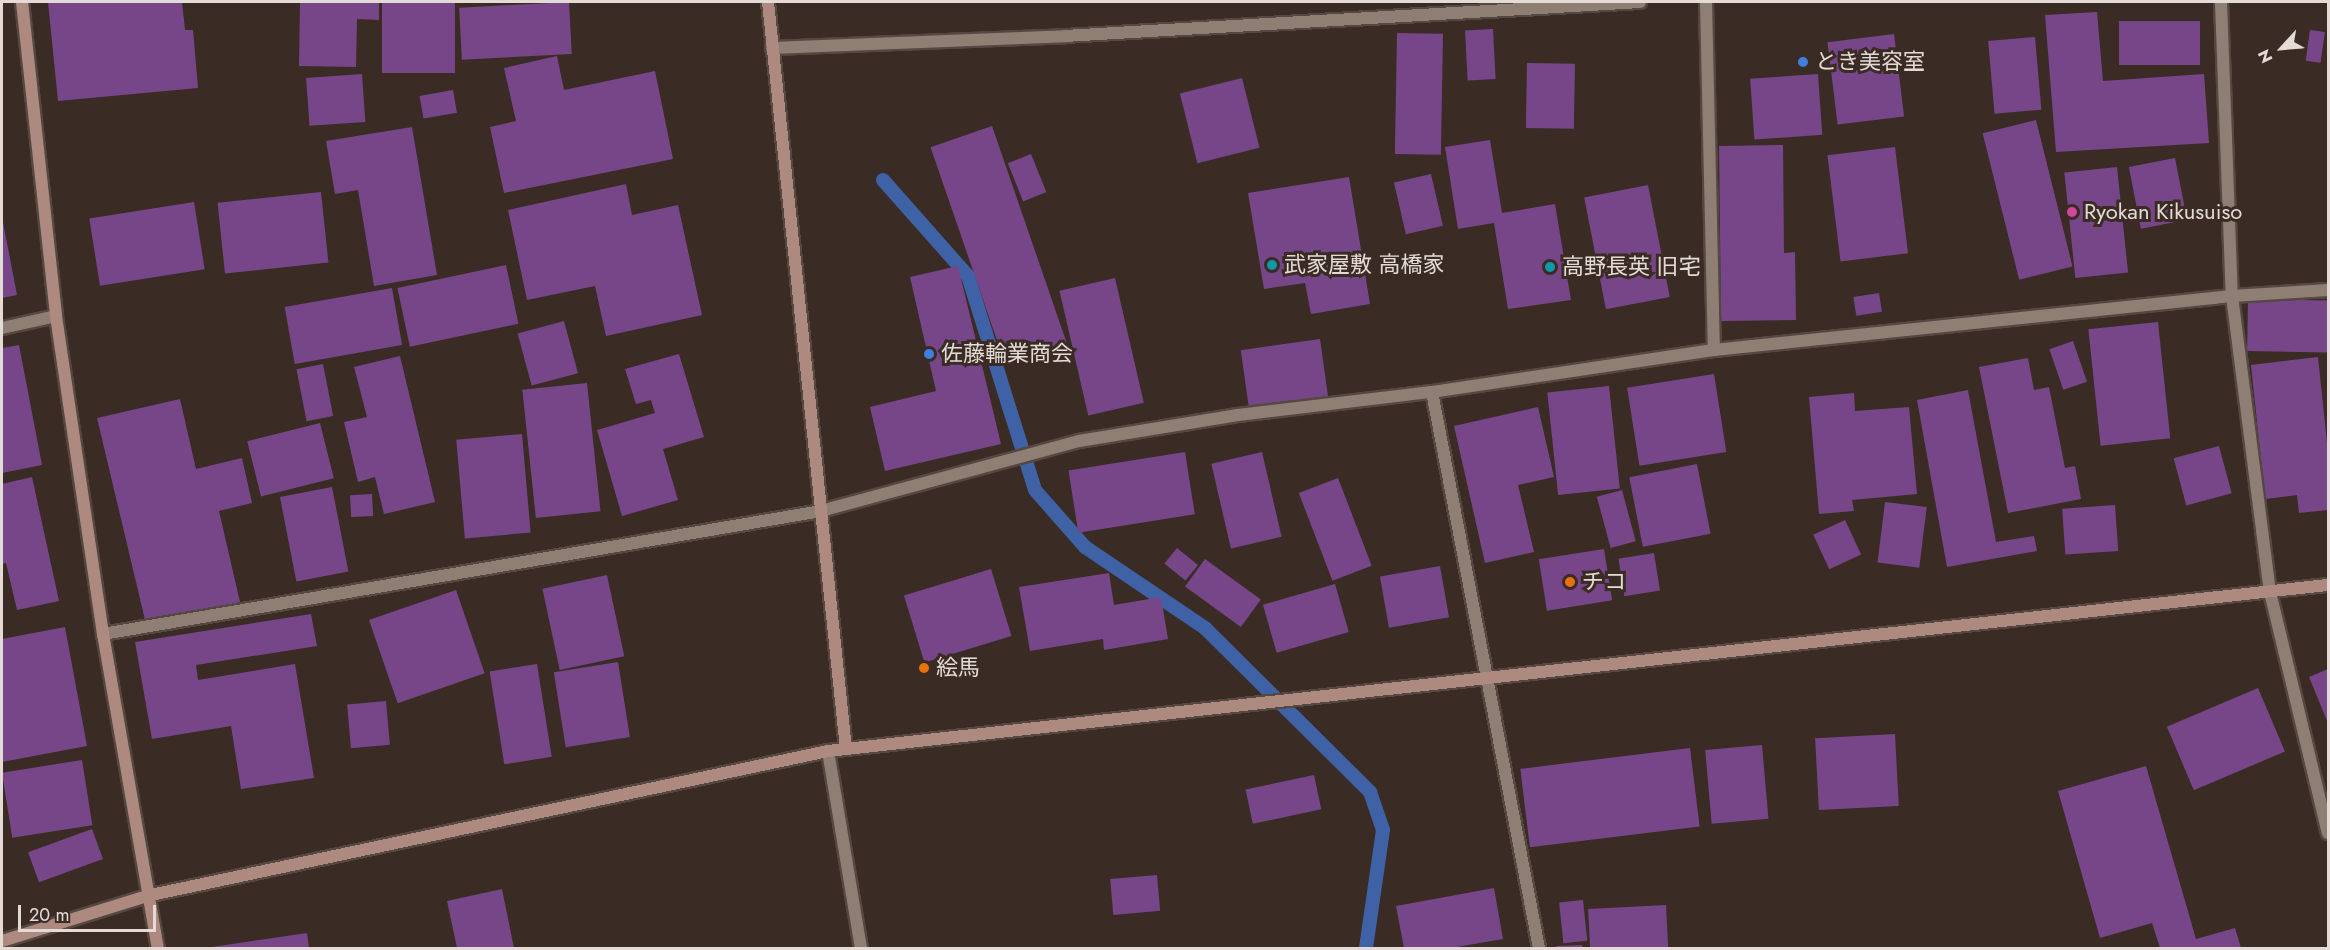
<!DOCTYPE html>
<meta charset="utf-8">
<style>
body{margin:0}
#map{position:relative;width:2330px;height:950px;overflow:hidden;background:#3a2c24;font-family:Jost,"Noto Sans JP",sans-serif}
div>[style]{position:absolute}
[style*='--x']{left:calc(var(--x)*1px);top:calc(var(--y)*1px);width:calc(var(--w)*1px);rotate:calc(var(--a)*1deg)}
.stream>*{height:14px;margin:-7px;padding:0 7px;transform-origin:7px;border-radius:7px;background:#3e62a5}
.building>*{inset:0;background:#764689;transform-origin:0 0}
.roads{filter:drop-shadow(2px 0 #544841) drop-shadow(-2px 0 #544841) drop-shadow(0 2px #544841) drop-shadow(0 -2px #544841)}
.street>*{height:12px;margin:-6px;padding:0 6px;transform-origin:6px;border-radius:6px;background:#8f7e74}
.secondary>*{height:12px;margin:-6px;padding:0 6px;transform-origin:6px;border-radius:6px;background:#ae8980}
.dots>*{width:16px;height:16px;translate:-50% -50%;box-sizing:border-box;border:3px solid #3a2c24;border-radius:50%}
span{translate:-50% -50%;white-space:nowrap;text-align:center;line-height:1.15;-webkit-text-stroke:6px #3a2c24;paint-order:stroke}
.poi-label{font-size:22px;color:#e4dbd6}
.left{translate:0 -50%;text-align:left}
.frame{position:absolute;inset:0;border:3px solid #e4dbd6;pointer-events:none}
.north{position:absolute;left:2252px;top:18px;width:60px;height:60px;-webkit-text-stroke:4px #3a2c24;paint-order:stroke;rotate:244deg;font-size:16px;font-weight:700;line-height:24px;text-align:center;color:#e4dbd6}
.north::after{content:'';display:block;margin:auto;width:21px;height:27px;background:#e4dbd6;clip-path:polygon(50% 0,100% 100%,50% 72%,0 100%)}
.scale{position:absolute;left:18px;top:905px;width:138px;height:27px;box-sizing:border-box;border:3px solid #e4dbd6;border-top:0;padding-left:8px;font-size:18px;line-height:21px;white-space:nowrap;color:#e4dbd6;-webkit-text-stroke:4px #3a2c24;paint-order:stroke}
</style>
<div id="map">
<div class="stream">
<i style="--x:883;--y:180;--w:128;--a:48.5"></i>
<i style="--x:968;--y:276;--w:224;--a:72.6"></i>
<i style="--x:1035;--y:490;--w:76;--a:48.7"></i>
<i style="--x:1085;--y:547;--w:145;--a:34"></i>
<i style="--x:1205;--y:628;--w:233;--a:44.8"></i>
<i style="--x:1370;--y:792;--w:40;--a:71.1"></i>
<i style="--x:1383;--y:830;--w:119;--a:98.2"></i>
</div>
<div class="building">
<i style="clip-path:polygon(48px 2px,182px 2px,185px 30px,193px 30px,198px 88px,58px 101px)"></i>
<i style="clip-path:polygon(300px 2px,379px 2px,379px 20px,357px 19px,356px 67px,299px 66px)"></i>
<i style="left:382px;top:2px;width:73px;height:71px"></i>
<i style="left:569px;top:2px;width:52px;height:110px;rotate:87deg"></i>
<i style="clip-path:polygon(2097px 12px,2103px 81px,2204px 74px,2209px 143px,2056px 152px,2045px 15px)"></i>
<i style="left:2200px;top:21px;width:44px;height:81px;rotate:90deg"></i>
<i style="left:1493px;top:29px;width:50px;height:28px;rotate:87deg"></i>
<i style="left:2310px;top:30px;width:15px;height:31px;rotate:8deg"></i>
<i style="left:1397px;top:33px;width:46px;height:121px;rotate:1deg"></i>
<i style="left:1894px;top:34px;width:83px;height:67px;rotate:83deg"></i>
<i style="left:2035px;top:37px;width:73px;height:47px;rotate:85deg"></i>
<i style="clip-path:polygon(557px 56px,564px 90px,655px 71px,673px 159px,504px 193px,490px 127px,516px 121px,504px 68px)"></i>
<i style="left:1527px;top:63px;width:48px;height:65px;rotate:1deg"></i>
<i style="left:362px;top:74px;width:48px;height:56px;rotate:86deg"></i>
<i style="left:1818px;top:74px;width:61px;height:68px;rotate:86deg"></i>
<i style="left:1242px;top:78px;width:72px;height:64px;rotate:76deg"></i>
<i style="left:453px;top:90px;width:23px;height:34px;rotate:80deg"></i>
<i style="left:2036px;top:120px;width:151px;height:55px;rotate:76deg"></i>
<i style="left:992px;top:126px;width:230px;height:65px;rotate:71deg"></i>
<i style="clip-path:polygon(412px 127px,437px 275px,374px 286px,358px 190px,335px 194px,326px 141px)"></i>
<i style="clip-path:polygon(1490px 140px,1502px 213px,1555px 204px,1571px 300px,1508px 309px,1494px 223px,1458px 229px,1445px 147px)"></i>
<i style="clip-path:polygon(1783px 145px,1784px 253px,1795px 252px,1796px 320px,1721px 321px,1719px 146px)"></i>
<i style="left:1895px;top:147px;width:107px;height:68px;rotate:83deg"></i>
<i style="left:1031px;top:154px;width:41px;height:25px;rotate:68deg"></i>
<i style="left:2175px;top:158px;width:63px;height:47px;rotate:79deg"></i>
<i style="left:2117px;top:167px;width:106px;height:53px;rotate:84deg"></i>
<i style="left:1431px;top:174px;width:53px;height:38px;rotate:77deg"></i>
<i style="clip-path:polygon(1349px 177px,1370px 304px,1311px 314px,1305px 283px,1264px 289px,1248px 193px)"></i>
<i style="clip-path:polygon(626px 184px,632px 215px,678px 205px,702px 315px,606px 336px,595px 286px,527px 300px,508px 210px)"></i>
<i style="left:1648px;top:185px;width:114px;height:65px;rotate:79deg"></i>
<i style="left:321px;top:192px;width:71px;height:104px;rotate:84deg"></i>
<i style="left:194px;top:202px;width:68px;height:106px;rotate:81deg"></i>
<i style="clip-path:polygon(2px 217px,17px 295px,2px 298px)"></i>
<i style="left:506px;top:265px;width:60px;height:111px;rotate:78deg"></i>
<i style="clip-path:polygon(958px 266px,1001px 444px,885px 471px,870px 407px,936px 391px,910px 277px)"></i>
<i style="left:1115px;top:278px;width:128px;height:57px;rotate:77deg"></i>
<i style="left:392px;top:288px;width:58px;height:109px;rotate:80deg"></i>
<i style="left:1879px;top:293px;width:19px;height:26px;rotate:81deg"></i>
<i style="left:2248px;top:299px;width:80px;height:52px;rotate:1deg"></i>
<i style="left:564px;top:321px;width:54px;height:48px;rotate:75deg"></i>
<i style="left:2158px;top:322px;width:117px;height:70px;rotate:84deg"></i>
<i style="left:1320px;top:339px;width:60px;height:80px;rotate:82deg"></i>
<i style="left:2073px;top:341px;width:43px;height:25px;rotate:71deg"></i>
<i style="clip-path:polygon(19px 345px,42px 465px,2px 473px,2px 348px)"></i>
<i style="clip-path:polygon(679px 354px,704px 437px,663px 449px,678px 500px,622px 516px,597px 430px,655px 413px,651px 400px,636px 404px,625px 369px)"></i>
<i style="clip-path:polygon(400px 356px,435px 502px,384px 514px,375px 477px,358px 482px,344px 422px,367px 417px,354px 367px)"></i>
<i style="clip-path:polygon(2318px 357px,2328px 452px,2328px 510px,2299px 513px,2297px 495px,2265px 499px,2251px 365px)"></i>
<i style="clip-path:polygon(2028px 358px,2034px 390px,2049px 387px,2065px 468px,2075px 466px,2081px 499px,2008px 513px,1979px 367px)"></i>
<i style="left:323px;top:364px;width:53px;height:27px;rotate:79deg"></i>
<i style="left:1714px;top:374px;width:79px;height:88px;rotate:81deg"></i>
<i style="left:587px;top:383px;width:129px;height:65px;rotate:84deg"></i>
<i style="left:1609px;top:386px;width:103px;height:62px;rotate:84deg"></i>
<i style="clip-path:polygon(1968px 390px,1996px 542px,2034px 536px,2037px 551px,1947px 567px,1917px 400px)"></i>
<i style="clip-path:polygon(1854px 393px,1855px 411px,1909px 407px,1917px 494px,1852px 500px,1854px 511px,1819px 514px,1809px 397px)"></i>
<i style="clip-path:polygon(180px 399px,196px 469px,242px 458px,252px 503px,219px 511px,240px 602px,146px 624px,97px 418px)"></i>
<i style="clip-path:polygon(1538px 407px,1554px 477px,1518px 485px,1534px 552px,1485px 563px,1454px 426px)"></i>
<i style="left:320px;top:423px;width:57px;height:75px;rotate:76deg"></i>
<i style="left:522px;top:434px;width:99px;height:66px;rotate:85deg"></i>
<i style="left:2219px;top:446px;width:49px;height:47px;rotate:75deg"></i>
<i style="left:1185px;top:452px;width:63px;height:118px;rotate:81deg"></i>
<i style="left:1262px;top:452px;width:87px;height:52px;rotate:77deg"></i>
<i style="left:1697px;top:464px;width:71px;height:69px;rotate:79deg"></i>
<i style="clip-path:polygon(32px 477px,59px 601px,17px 610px,6px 563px,2px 564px,2px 484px)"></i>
<i style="left:1338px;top:478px;width:94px;height:42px;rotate:69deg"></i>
<i style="left:332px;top:487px;width:86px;height:53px;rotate:79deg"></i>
<i style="left:1622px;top:490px;width:53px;height:26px;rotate:75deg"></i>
<i style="left:372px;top:494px;width:22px;height:22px;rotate:87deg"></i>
<i style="left:1885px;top:502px;width:42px;height:61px;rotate:7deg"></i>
<i style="left:2115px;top:505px;width:46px;height:53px;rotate:86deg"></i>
<i style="left:1845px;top:520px;width:38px;height:35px;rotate:65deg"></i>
<i style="left:1177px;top:548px;width:27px;height:20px;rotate:39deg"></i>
<i style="left:1604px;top:549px;width:52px;height:66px;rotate:81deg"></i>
<i style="left:1654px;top:553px;width:38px;height:36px;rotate:81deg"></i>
<i style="left:1205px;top:559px;width:69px;height:34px;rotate:36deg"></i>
<i style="left:1440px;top:566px;width:52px;height:61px;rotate:80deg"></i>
<i style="left:991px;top:569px;width:70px;height:91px;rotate:73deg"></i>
<i style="clip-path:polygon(1109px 573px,1114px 605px,1161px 597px,1168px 639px,1104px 650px,1103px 639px,1030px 651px,1019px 587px)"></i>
<i style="left:607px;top:575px;width:83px;height:66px;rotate:78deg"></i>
<i style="left:1335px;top:584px;width:50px;height:75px;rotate:74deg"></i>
<i style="left:456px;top:590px;width:88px;height:92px;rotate:71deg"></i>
<i style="clip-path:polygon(311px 614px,317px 646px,196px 665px,198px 680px,295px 664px,314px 778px,241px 789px,231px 726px,152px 739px,135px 642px)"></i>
<i style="clip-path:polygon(65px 627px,87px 746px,2px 762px,2px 639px)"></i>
<i style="left:618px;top:662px;width:76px;height:65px;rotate:81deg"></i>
<i style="left:537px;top:664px;width:94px;height:48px;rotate:81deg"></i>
<i style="clip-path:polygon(2328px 669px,2328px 723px,2309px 677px)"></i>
<i style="left:2258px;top:688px;width:69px;height:99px;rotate:67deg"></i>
<i style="left:386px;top:701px;width:44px;height:39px;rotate:85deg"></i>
<i style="left:1895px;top:734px;width:72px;height:80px;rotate:87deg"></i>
<i style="left:1762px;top:745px;width:74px;height:57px;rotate:85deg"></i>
<i style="left:1690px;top:748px;width:79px;height:171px;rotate:83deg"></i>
<i style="left:82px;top:760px;width:66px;height:81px;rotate:81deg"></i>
<i style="clip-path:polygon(2146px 766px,2196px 939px,2235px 928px,2241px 948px,2160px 948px,2152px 923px,2100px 938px,2058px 791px)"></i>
<i style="left:1314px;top:775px;width:35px;height:70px;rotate:78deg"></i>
<i style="left:92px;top:829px;width:32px;height:68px;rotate:70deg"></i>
<i style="left:1157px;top:875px;width:36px;height:47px;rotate:85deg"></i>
<i style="clip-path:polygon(1494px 888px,1503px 939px,1451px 948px,1404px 948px,1396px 906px)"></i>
<i style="clip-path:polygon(502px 889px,514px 948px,457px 948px,447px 901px)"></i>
<i style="left:1583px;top:900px;width:41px;height:24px;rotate:84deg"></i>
<i style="left:1666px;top:905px;width:43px;height:78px;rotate:87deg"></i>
<i style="clip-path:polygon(307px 933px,309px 948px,212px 948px,212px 947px)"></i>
<i style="clip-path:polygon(1582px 945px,1583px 948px,1557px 948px,1556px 946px)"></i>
</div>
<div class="roads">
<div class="street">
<i style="--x:1706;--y:2;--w:348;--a:88.7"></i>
<i style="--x:2221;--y:2;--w:294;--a:87.9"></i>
<i style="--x:2232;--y:296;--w:298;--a:82.7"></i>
<i style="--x:2270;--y:592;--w:248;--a:76.5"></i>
<i style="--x:772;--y:48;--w:293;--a:-2.3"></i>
<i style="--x:1065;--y:36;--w:576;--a:-3.38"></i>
<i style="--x:2;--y:328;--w:55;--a:-12.5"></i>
<i style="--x:1432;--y:392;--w:566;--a:79.11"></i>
<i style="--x:103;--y:634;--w:728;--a:-9.72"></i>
<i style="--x:821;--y:511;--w:267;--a:-15.2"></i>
<i style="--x:1079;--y:441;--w:161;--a:-9.3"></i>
<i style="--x:1238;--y:415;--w:195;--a:-6.8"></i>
<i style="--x:1432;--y:392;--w:285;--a:-8.5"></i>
<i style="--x:1714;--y:350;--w:521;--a:-5.95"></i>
<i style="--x:2232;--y:296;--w:96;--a:-3.6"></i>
<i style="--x:828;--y:751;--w:200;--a:80.5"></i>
</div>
<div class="secondary">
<i style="--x:22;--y:2;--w:316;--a:83.8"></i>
<i style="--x:56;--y:316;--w:321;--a:81.6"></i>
<i style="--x:103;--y:634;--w:319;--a:80.1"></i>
<i style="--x:768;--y:2;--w:751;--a:84.04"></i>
<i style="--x:2;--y:941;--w:156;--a:-17.2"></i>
<i style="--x:151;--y:895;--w:692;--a:-12.01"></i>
<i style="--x:828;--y:751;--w:1509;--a:-6.32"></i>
</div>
</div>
<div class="dots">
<i style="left:1803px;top:62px;background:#3f7fe0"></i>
<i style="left:2072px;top:212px;background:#d1479c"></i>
<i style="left:1272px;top:265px;background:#0f9aa8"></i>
<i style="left:1550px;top:267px;background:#0f9aa8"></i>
<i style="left:929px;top:354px;background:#3f7fe0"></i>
<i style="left:1570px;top:582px;background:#e8710a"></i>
<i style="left:924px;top:668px;background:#e8710a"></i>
</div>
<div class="poi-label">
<span class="left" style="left:1815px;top:62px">とき美容室</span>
<span class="left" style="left:2084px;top:212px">Ryokan Kikusuiso</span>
<span class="left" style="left:1284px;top:265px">武家屋敷 高橋家</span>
<span class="left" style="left:1562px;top:267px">高野長英 旧宅</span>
<span class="left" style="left:941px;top:354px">佐藤輪業商会</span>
<span class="left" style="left:1582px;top:582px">チコ</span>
<span class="left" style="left:936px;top:668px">絵馬</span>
</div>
<div class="frame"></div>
<div class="north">N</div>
<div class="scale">20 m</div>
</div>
